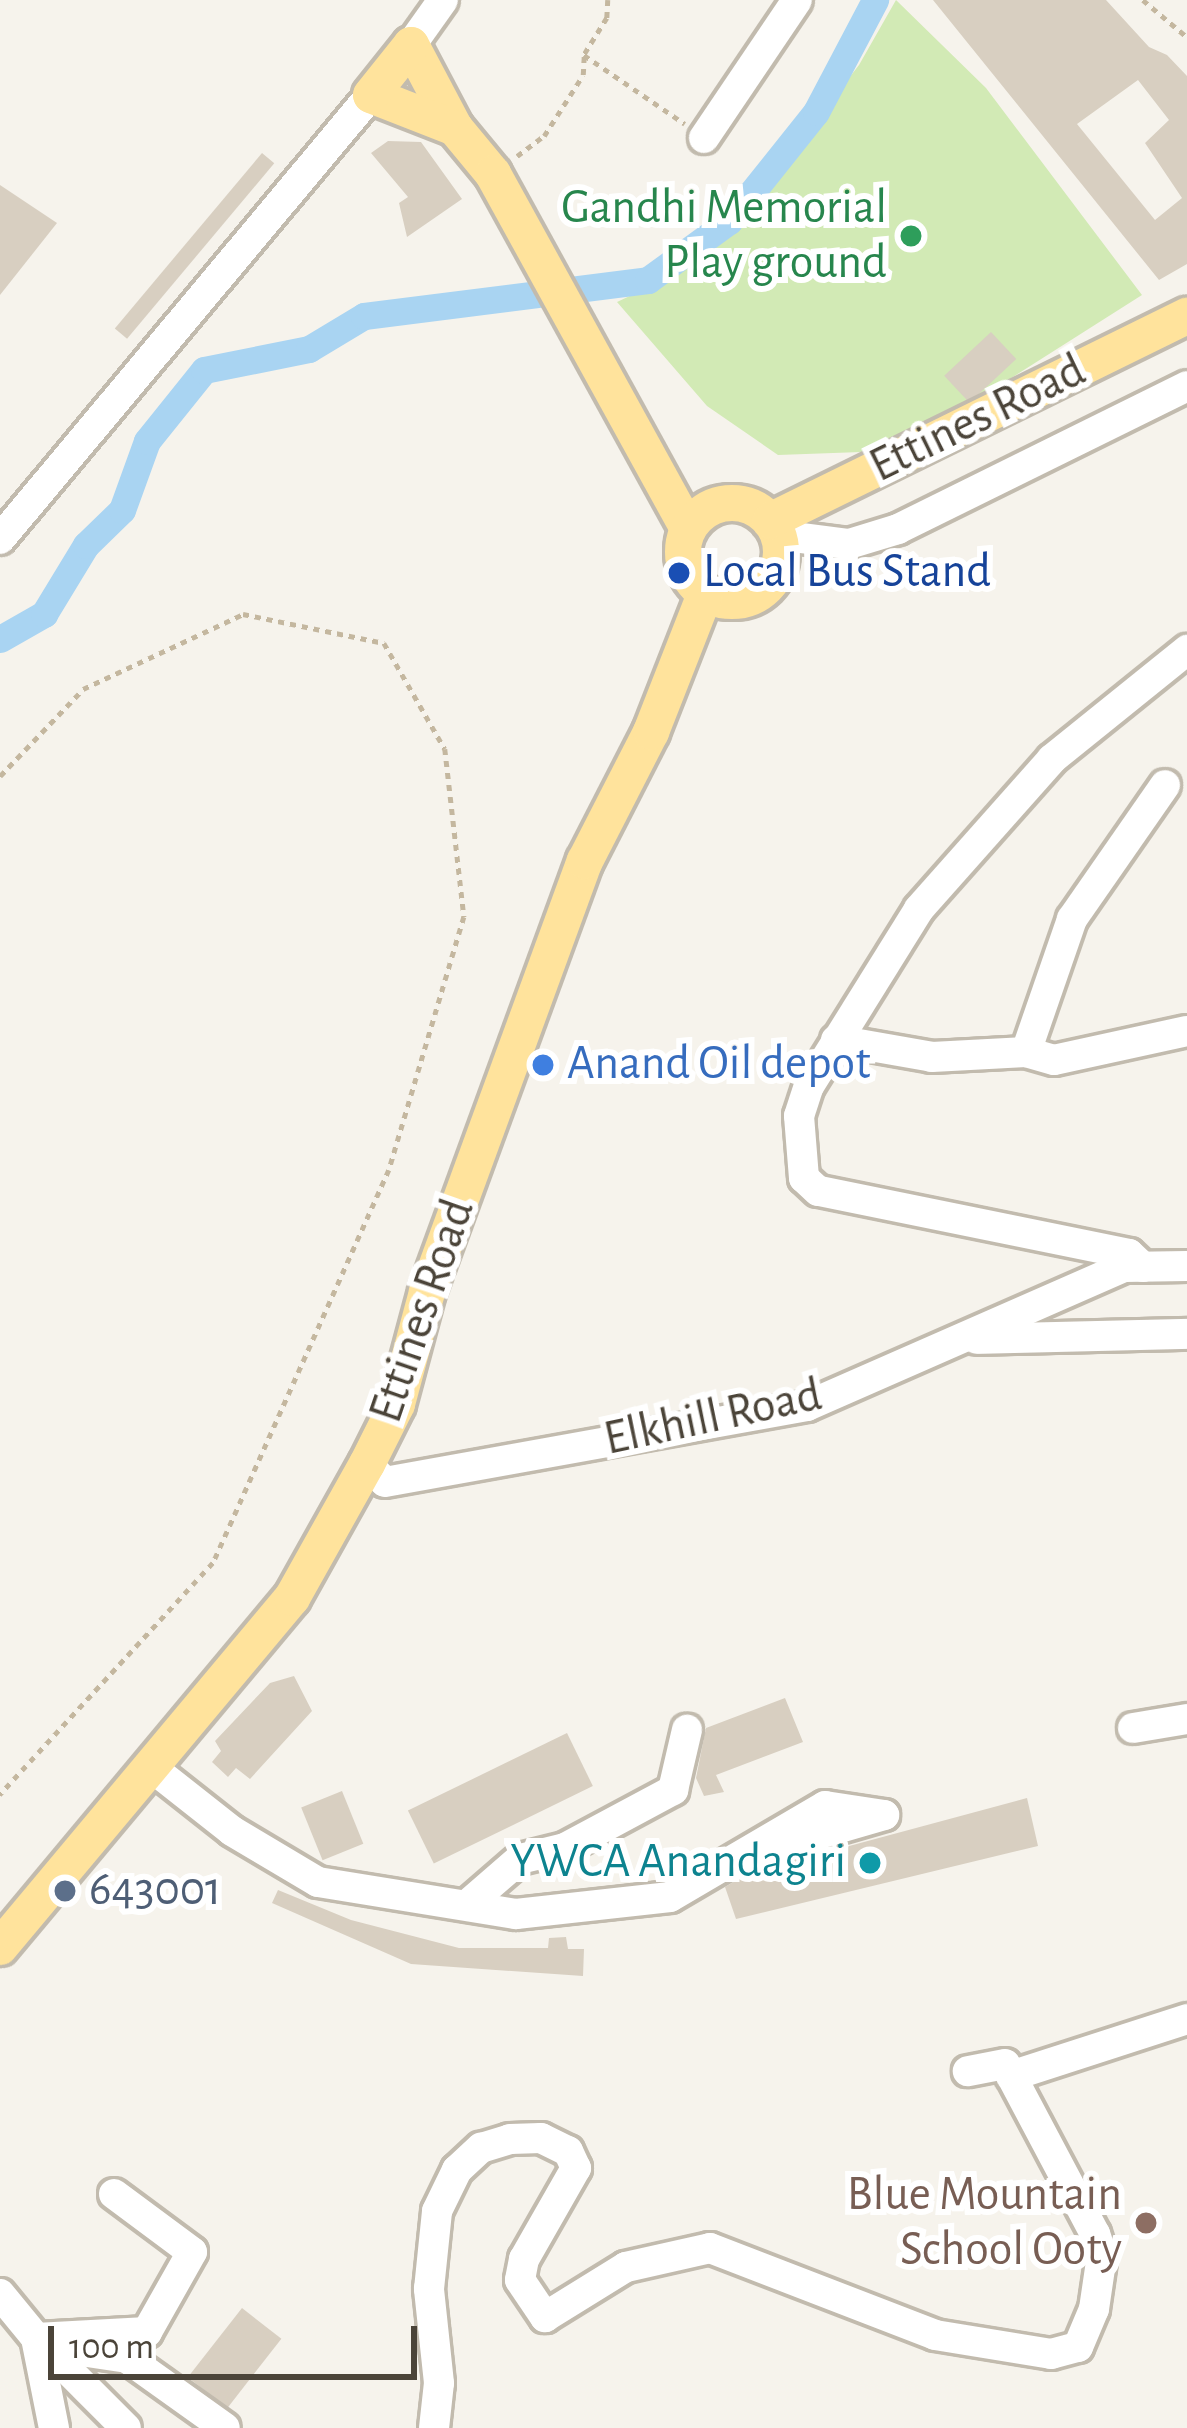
<!DOCTYPE html>
<style>
body{margin:0}
#map{position:relative;width:1187px;height:2428px;overflow:hidden;background:#f6f3ec;font-family:"Alegreya Sans",sans-serif}
div>[style]{position:absolute}
[style*='--x']{left:calc(var(--x)*1px);top:calc(var(--y)*1px);width:calc(var(--w)*1px);rotate:calc(var(--a)*1deg)}
.green>*{inset:0;background:#d2eab5}
.canal>*{height:27px;margin:-13.5px;padding:0 13.5px;transform-origin:13.5px;border-radius:13.5px;background:#a9d4f2}
.building>*{inset:0;background:#d8cfc1;transform-origin:0 0}
.path>*{height:4.5px;margin-top:-2.25px;transform-origin:0;background:repeating-linear-gradient(90deg,#c4b79f 0 6px,transparent 0 12px)}
.roads{filter:drop-shadow(3px 0 #c2bbae) drop-shadow(-3px 0 #c2bbae) drop-shadow(0 3px #c2bbae) drop-shadow(0 -3px #c2bbae)}
.minor>*{height:30px;margin:-15px;padding:0 15px;transform-origin:15px;border-radius:15px;background:#fff}
.major>*{height:36px;margin:-18px;padding:0 18px;transform-origin:18px;border-radius:18px;background:#ffe39c}
.major>.ring{margin:-18px;padding:0;box-sizing:content-box;background:none;border:36px solid #ffe39c;border-radius:50%}
.dots>*{width:33px;height:33px;translate:-50% -50%;box-sizing:border-box;border:6px solid #fff;border-radius:50%}
span{translate:-50% -50%;white-space:nowrap;text-align:center;line-height:1.15;-webkit-text-stroke:12px #fff;paint-order:stroke}
.leisure-label{font-size:48px;color:#27864d}
.right{translate:-100% -50%;text-align:right}
.street-label{font-size:48px;color:#4b4439}
.transit-label{font-size:48px;color:#164399}
.left{translate:0 -50%;text-align:left}
.shop-label{font-size:48px;color:#366cbe}
.culture-label{font-size:48px;color:#0d838f}
.service-label{font-size:48px;color:#4e5e75}
.education-label{font-size:48px;color:#785e54}
.scale{position:absolute;left:48px;top:2326px;width:369px;height:54px;box-sizing:border-box;border:6px solid #4b4439;border-top:0;padding-left:15px;font-size:36px;line-height:42px;white-space:nowrap;color:#4b4439;-webkit-text-stroke:9px #fff;paint-order:stroke}
</style>
<div id="map">
<div class="green">
<i style="clip-path:polygon(896px 0,986px 88px,1142px 295px,950px 417px,861px 452px,778px 455px,707px 406px,617px 302px,674px 275px,734px 227px,859px 65px)"></i>
</div>
<div class="canal">
<i style="--x:0;--y:639;--w:51;--a:-29.6"></i>
<i style="--x:44;--y:614;--w:81;--a:-58.7"></i>
<i style="--x:86;--y:545;--w:50;--a:-44.2"></i>
<i style="--x:122;--y:510;--w:73;--a:-70.1"></i>
<i style="--x:147;--y:441;--w:91;--a:-51.2"></i>
<i style="--x:204;--y:370;--w:107;--a:-11.3"></i>
<i style="--x:309;--y:349;--w:64;--a:-31"></i>
<i style="--x:364;--y:316;--w:286;--a:-7.2"></i>
<i style="--x:648;--y:280;--w:100;--a:-36.1"></i>
<i style="--x:729;--y:221;--w:139;--a:-51.4"></i>
<i style="--x:816;--y:112;--w:127;--a:-62.2"></i>
</div>
<div class="building">
<i style="clip-path:polygon(evenodd,933px 0,1106px 0,1149px 47px,1167px 55px,1187px 76px,1187px 264px,1159px 280px,933px 0,1138px 80px,1169px 120px,1145px 143px,1182px 198px,1155px 220px,1077px 124px,1138px 80px)"></i>
<i style="clip-path:polygon(388px 141px,421px 142px,462px 199px,407px 237px,399px 203px,408px 197px,371px 153px)"></i>
<i style="left:262px;top:153px;width:16px;height:229px;rotate:40deg"></i>
<i style="clip-path:polygon(0 185px,57px 223px,0 295px)"></i>
<i style="left:991px;top:332px;width:37px;height:64px;rotate:47deg"></i>
<i style="clip-path:polygon(294px 1676px,312px 1711px,250px 1779px,236px 1768px,228px 1777px,212px 1762px,221px 1751px,215px 1741px,270px 1683px)"></i>
<i style="clip-path:polygon(785px 1698px,803px 1742px,716px 1775px,724px 1792px,704px 1796px,696px 1778px,706px 1728px)"></i>
<i style="left:567px;top:1733px;width:59px;height:177px;rotate:64deg"></i>
<i style="left:342px;top:1791px;width:57px;height:44px;rotate:68deg"></i>
<i style="clip-path:polygon(1027px 1798px,1038px 1846px,736px 1919px,725px 1887px,749px 1873px)"></i>
<i style="clip-path:polygon(278px 1890px,351px 1920px,459px 1948px,548px 1948px,549px 1938px,566px 1937px,568px 1949px,584px 1949px,583px 1976px,411px 1964px,272px 1903px)"></i>
<i style="left:242px;top:2308px;width:50px;height:88px;rotate:38deg"></i>
</div>
<div class="path">
<i style="--x:608;--y:0;--w:18;--a:93"></i>
<i style="--x:607;--y:18;--w:44;--a:121.9"></i>
<i style="--x:584;--y:55;--w:122;--a:34.3"></i>
<i style="--x:1143;--y:0;--w:57;--a:40.1"></i>
<i style="--x:517;--y:156;--w:34;--a:-37"></i>
<i style="--x:544;--y:136;--w:72;--a:-57.4"></i>
<i style="--x:583;--y:75;--w:20;--a:-87"></i>
<i style="--x:0;--y:776;--w:120;--a:-46.3"></i>
<i style="--x:83;--y:689;--w:177;--a:-25.1"></i>
<i style="--x:243;--y:614;--w:144;--a:11.6"></i>
<i style="--x:384;--y:643;--w:122;--a:60.1"></i>
<i style="--x:445;--y:749;--w:169;--a:83.5"></i>
<i style="--x:464;--y:917;--w:264;--a:106.5"></i>
<i style="--x:389;--y:1170;--w:431;--a:114.1"></i>
<i style="--x:213;--y:1563;--w:315;--a:132.6"></i>
</div>
<div class="roads">
<div class="minor">
<i style="--x:411;--y:45;--w:55;--a:-54.6"></i>
<i style="--x:704;--y:138;--w:166;--a:-56"></i>
<i style="--x:778;--y:535;--w:72;--a:7.2"></i>
<i style="--x:849;--y:544;--w:51;--a:-17"></i>
<i style="--x:898;--y:529;--w:322;--a:-26.3"></i>
<i style="--x:0;--y:539;--w:579;--a:-50.12"></i>
<i style="--x:836;--y:1040;--w:97;--a:10"></i>
<i style="--x:932;--y:1057;--w:94;--a:-3"></i>
<i style="--x:1026;--y:1052;--w:29;--a:16"></i>
<i style="--x:1054;--y:1060;--w:136;--a:-12.3"></i>
<i style="--x:1026;--y:1052;--w:141;--a:-70.9"></i>
<i style="--x:1072;--y:919;--w:163;--a:-55.2"></i>
<i style="--x:1143;--y:1267;--w:19;--a:-137"></i>
<i style="--x:1129;--y:1254;--w:317;--a:-168.5"></i>
<i style="--x:818;--y:1191;--w:19;--a:-137"></i>
<i style="--x:804;--y:1178;--w:62;--a:-94.6"></i>
<i style="--x:799;--y:1116;--w:32;--a:-72"></i>
<i style="--x:809;--y:1086;--w:208;--a:-58.1"></i>
<i style="--x:919;--y:909;--w:200;--a:-48.4"></i>
<i style="--x:1052;--y:759;--w:174;--a:-38.9"></i>
<i style="--x:977;--y:1339;--w:210;--a:-1.4"></i>
<i style="--x:367;--y:1464;--w:25;--a:45"></i>
<i style="--x:385;--y:1482;--w:429;--a:-10.2"></i>
<i style="--x:807;--y:1406;--w:346;--a:-23.7"></i>
<i style="--x:1124;--y:1267;--w:63;--a:-0.9"></i>
<i style="--x:1133;--y:1728;--w:55;--a:-9.5"></i>
<i style="--x:151;--y:1767;--w:103;--a:38.3"></i>
<i style="--x:232;--y:1831;--w:100;--a:30.7"></i>
<i style="--x:318;--y:1882;--w:201;--a:9.2"></i>
<i style="--x:516;--y:1914;--w:155;--a:-6.3"></i>
<i style="--x:670;--y:1897;--w:180;--a:-30.4"></i>
<i style="--x:825;--y:1806;--w:60;--a:8.7"></i>
<i style="--x:884;--y:1815;--w:140;--a:163.8"></i>
<i style="--x:468;--y:1904;--w:69;--a:-40.9"></i>
<i style="--x:520;--y:1859;--w:46;--a:-13.7"></i>
<i style="--x:565;--y:1848;--w:123;--a:-28.2"></i>
<i style="--x:673;--y:1790;--w:62;--a:-76.9"></i>
<i style="--x:1011;--y:2076;--w:185;--a:-17.9"></i>
<i style="--x:114;--y:2194;--w:97;--a:36.6"></i>
<i style="--x:192;--y:2252;--w:92;--a:119.4"></i>
<i style="--x:147;--y:2332;--w:111;--a:176.9"></i>
<i style="--x:36;--y:2338;--w:127;--a:45"></i>
<i style="--x:0;--y:2294;--w:57;--a:50.7"></i>
<i style="--x:36;--y:2338;--w:92;--a:78.7"></i>
<i style="--x:67;--y:2349;--w:61;--a:8.5"></i>
<i style="--x:127;--y:2358;--w:120;--a:35.5"></i>
<i style="--x:434;--y:2428;--w:45;--a:-83.7"></i>
<i style="--x:439;--y:2383;--w:95;--a:-96.1"></i>
<i style="--x:429;--y:2289;--w:78;--a:-84.1"></i>
<i style="--x:437;--y:2211;--w:46;--a:-64"></i>
<i style="--x:457;--y:2170;--w:33;--a:-43"></i>
<i style="--x:481;--y:2148;--w:30;--a:-17"></i>
<i style="--x:510;--y:2139;--w:31;--a:-2"></i>
<i style="--x:541;--y:2138;--w:30;--a:26"></i>
<i style="--x:568;--y:2151;--w:19;--a:65"></i>
<i style="--x:576;--y:2168;--w:105;--a:119.7"></i>
<i style="--x:524;--y:2259;--w:21;--a:101"></i>
<i style="--x:520;--y:2280;--w:45;--a:56"></i>
<i style="--x:545;--y:2317;--w:95;--a:-31.7"></i>
<i style="--x:626;--y:2267;--w:86;--a:-12.7"></i>
<i style="--x:710;--y:2248;--w:241;--a:21.1"></i>
<i style="--x:935;--y:2335;--w:118;--a:9.3"></i>
<i style="--x:1051;--y:2354;--w:28;--a:-15"></i>
<i style="--x:1078;--y:2347;--w:41;--a:-67.2"></i>
<i style="--x:1094;--y:2309;--w:55;--a:-81.6"></i>
<i style="--x:1102;--y:2255;--w:22;--a:-108"></i>
<i style="--x:1095;--y:2234;--w:192;--a:-117.9"></i>
<i style="--x:1005;--y:2064;--w:38;--a:169"></i>
</div>
<div class="major">
<i style="--x:411;--y:45;--w:94;--a:62.1"></i>
<i style="--x:455;--y:128;--w:90;--a:-158.6"></i>
<i style="--x:371;--y:95;--w:64;--a:-51.3"></i>
<i style="--x:455;--y:128;--w:60;--a:50.4"></i>
<i style="--x:493;--y:174;--w:405;--a:61.2"></i>
<i class="ring" style="left:683px;top:503px;width:62px;height:62px"></i>
<i style="--x:770;--y:521;--w:465;--a:-26.2"></i>
<i style="--x:0;--y:1947;--w:455;--a:-50.1"></i>
<i style="--x:292;--y:1598;--w:154;--a:-60.8"></i>
<i style="--x:367;--y:1464;--w:67;--a:-63.4"></i>
<i style="--x:397;--y:1404;--w:116;--a:-75"></i>
<i style="--x:427;--y:1292;--w:459;--a:-69.9"></i>
<i style="--x:585;--y:861;--w:145;--a:-62.9"></i>
<i style="--x:651;--y:732;--w:148;--a:-68.6"></i>
</div>
</div>
<div class="dots">
<i style="left:911px;top:236px;background:#2e9e5b"></i>
<i style="left:679px;top:573px;background:#1a4fb4"></i>
<i style="left:543px;top:1065px;background:#3f7fe0"></i>
<i style="left:870px;top:1863px;background:#0f9aa8"></i>
<i style="left:65px;top:1891px;background:#5c6f8a"></i>
<i style="left:1146px;top:2223px;background:#8d6e63"></i>
</div>
<div class="leisure-label">
<span class="right" style="left:887px;top:236px">Gandhi Memorial<br>Play ground</span>
</div>
<div class="street-label">
<span style="left:978px;top:419px;rotate:-26deg">Ettines Road</span>
<span style="left:423px;top:1311px;rotate:-71deg">Ettines Road</span>
<span style="left:713px;top:1418px;rotate:-12deg">Elkhill Road</span>
</div>
<div class="transit-label">
<span class="left" style="left:703px;top:573px">Local Bus Stand</span>
</div>
<div class="shop-label">
<span class="left" style="left:567px;top:1065px">Anand Oil depot</span>
</div>
<div class="culture-label">
<span class="right" style="left:846px;top:1863px">YWCA Anandagiri</span>
</div>
<div class="service-label">
<span class="left" style="left:89px;top:1891px">643001</span>
</div>
<div class="education-label">
<span class="right" style="left:1122px;top:2223px">Blue Mountain<br>School Ooty</span>
</div>
<div class="scale">100 m</div>
</div>
